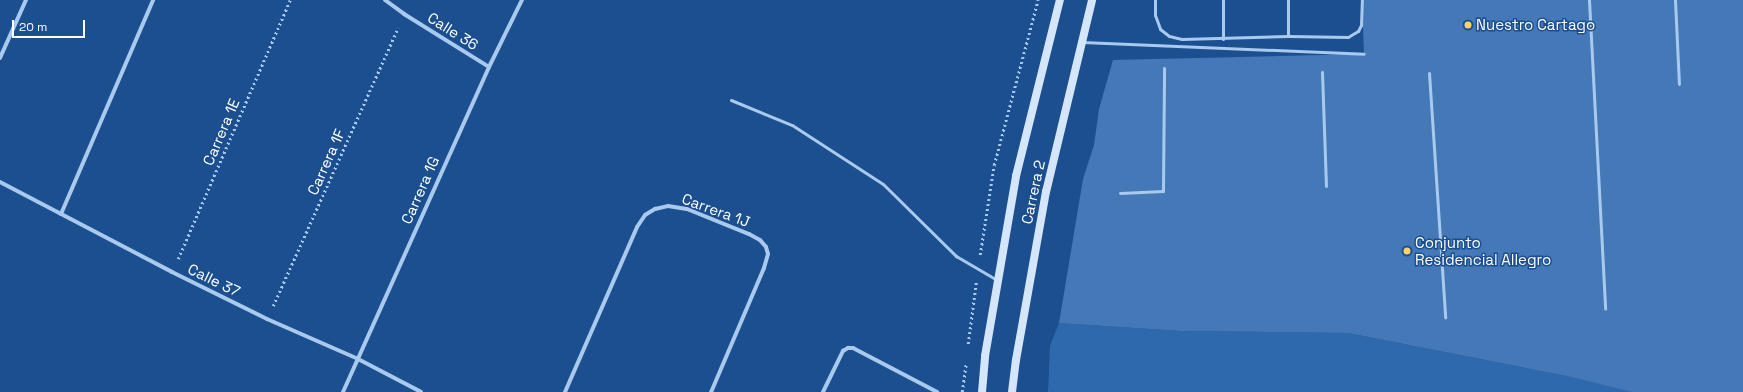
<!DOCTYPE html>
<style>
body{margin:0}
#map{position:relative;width:1743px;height:392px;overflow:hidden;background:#1b4f8f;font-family:"Space Grotesk",sans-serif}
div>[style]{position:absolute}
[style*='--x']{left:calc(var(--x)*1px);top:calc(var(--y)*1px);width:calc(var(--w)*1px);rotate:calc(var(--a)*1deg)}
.green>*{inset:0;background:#2e69ad}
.building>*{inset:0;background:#4478b7}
.path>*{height:2.5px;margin-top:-1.25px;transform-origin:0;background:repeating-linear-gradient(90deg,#a9c9ee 0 2px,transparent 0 5px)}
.lane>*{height:3px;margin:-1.5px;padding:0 1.5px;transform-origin:1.5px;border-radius:1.5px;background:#a9c9ee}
.street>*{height:4px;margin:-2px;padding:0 2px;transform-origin:2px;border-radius:2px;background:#a9c9ee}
.secondary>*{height:8px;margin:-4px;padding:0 4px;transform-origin:4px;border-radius:4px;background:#d6e6fa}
.dots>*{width:11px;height:11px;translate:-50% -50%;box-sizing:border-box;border:2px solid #1b4f8f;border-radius:50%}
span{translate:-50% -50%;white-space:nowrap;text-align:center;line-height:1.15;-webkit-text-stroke:3px #1b4f8f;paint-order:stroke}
.poi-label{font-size:15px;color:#fff}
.left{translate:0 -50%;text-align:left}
.street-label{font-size:15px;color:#fff}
.scale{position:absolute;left:12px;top:20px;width:73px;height:18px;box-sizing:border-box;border:2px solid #fff;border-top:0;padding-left:5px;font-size:12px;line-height:14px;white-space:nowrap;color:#fff;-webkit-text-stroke:3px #1b4f8f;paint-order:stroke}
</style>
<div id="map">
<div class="green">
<i style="clip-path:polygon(1059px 323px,1180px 331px,1348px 333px,1571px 377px,1631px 392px,1048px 392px,1050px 346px)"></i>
</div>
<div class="building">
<i style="clip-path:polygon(1362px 0,1743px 0,1743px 392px,1631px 392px,1571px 377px,1348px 333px,1180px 331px,1059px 323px,1083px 179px,1094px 145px,1099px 109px,1113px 60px,1364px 54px)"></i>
</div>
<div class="path">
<i style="--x:980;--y:255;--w:91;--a:-81.2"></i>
<i style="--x:994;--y:165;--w:171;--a:-75.1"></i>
<i style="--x:178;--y:259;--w:282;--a:-66.6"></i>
<i style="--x:273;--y:306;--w:305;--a:-65.8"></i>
<i style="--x:968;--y:344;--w:62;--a:-82.5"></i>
<i style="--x:962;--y:392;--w:29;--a:-82"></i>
</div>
<div class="lane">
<i style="--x:1155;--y:0;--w:15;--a:90"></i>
<i style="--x:1155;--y:15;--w:15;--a:70"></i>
<i style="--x:1160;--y:29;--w:11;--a:38"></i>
<i style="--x:1169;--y:36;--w:13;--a:13"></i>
<i style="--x:1182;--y:39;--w:106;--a:-1.6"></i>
<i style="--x:1288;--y:36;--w:60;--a:1"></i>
<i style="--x:1348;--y:37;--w:12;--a:-31"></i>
<i style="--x:1358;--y:31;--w:7;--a:-63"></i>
<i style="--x:1361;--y:25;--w:25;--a:-88"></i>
<i style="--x:1223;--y:0;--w:39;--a:90"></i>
<i style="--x:1288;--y:0;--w:36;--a:90"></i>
<i style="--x:1589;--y:0;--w:309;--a:87"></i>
<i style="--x:1675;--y:0;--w:84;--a:87.3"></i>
<i style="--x:1082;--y:42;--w:282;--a:2.4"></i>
<i style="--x:1322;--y:72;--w:114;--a:88"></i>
<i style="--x:1429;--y:73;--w:245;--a:86.2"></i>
<i style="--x:731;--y:100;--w:66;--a:22.3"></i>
<i style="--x:792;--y:125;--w:108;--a:33"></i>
<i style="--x:883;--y:184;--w:103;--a:44.6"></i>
<i style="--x:956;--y:256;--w:48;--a:30.3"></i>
<i style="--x:1120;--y:193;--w:43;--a:-2.7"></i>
<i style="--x:1163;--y:191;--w:123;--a:-89.5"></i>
</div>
<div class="street">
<i style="--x:385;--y:0;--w:24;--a:36"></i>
<i style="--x:404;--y:14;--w:100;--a:31.9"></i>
<i style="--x:0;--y:58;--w:64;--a:-65.9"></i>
<i style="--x:0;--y:182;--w:194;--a:27.6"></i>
<i style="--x:172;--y:272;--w:106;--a:26.3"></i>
<i style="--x:267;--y:319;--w:99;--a:23.7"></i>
<i style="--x:358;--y:359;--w:71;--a:27.6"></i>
<i style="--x:61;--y:214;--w:233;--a:-66.7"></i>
<i style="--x:343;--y:392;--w:356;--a:-65.8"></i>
<i style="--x:489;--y:67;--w:75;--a:-63.8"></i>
<i style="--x:565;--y:392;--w:180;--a:-66.4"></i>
<i style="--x:637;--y:227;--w:14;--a:-56"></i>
<i style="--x:645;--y:215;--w:12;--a:-31"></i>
<i style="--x:655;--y:209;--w:13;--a:-13"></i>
<i style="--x:668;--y:206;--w:19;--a:9"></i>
<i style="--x:687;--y:209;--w:67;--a:22"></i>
<i style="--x:749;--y:234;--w:13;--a:29"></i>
<i style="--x:760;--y:240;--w:9;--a:49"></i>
<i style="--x:766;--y:247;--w:7;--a:74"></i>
<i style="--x:768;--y:254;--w:15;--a:106"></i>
<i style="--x:764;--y:268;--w:135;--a:113.1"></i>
<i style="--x:823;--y:392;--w:46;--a:-64"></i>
<i style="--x:843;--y:351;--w:6;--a:-31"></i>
<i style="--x:848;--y:348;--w:5;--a:0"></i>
<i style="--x:853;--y:348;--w:95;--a:27.6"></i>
</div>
<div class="secondary">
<i style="--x:982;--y:392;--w:36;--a:-85"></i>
<i style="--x:985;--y:356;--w:183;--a:-80.2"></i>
<i style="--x:1016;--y:176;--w:181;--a:-76"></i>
<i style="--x:1012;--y:392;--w:32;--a:-83"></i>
<i style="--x:1016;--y:360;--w:171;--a:-79.9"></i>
<i style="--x:1046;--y:192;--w:197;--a:-76.5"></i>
</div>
<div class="dots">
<i style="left:1468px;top:25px;background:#ffd166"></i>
<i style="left:1407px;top:251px;background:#ffd166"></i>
</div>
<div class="poi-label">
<span class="left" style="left:1476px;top:25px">Nuestro Cartago</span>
<span class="left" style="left:1415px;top:251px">Conjunto<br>Residencial Allegro</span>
</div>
<div class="street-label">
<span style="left:453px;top:31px;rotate:32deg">Calle 36</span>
<span style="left:221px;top:132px;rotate:-67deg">Carrera 1E</span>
<span style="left:326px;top:162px;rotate:-66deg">Carrera 1F</span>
<span style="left:420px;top:190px;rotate:-66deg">Carrera 1G</span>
<span style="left:1033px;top:192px;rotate:-78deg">Carrera 2</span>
<span style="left:716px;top:210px;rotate:20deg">Carrera 1J</span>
<span style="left:214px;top:280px;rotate:26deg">Calle 37</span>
</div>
<div class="scale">20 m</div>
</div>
